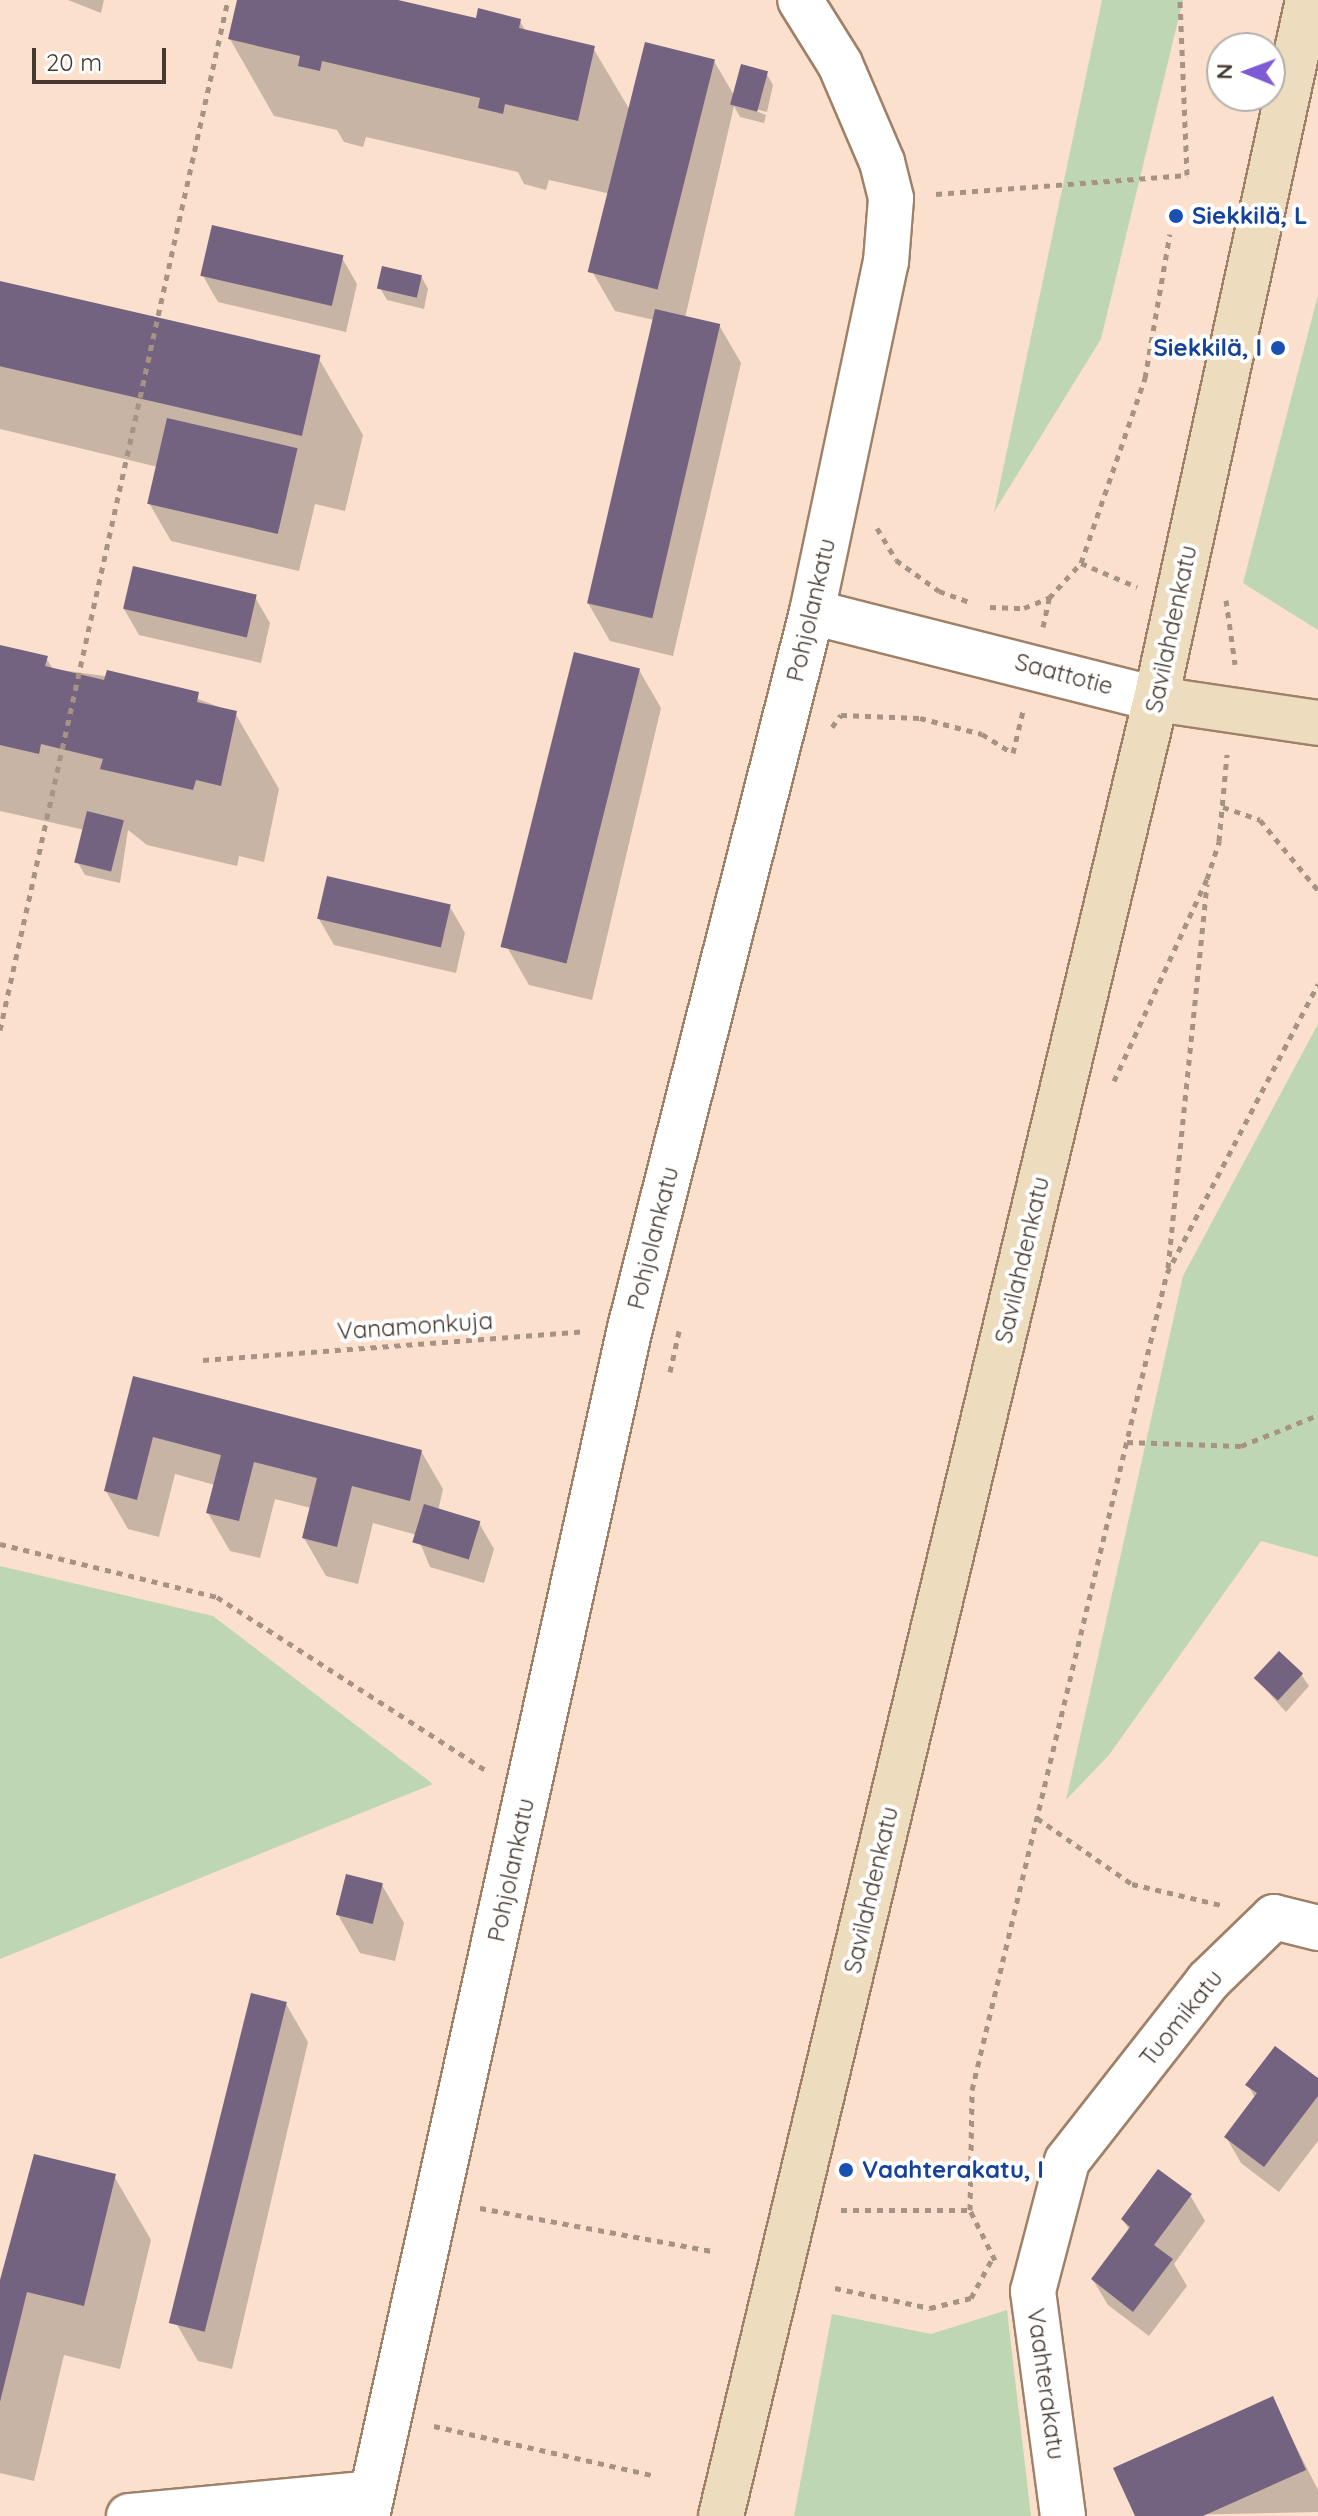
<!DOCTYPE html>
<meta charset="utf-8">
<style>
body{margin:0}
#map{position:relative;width:1318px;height:2516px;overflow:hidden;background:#fbe1cd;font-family:Quicksand,sans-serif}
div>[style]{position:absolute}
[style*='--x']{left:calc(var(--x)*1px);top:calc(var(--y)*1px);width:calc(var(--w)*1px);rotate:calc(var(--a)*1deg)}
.green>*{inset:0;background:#bed7b2}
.shadow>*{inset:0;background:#0003}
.building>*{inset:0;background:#746380;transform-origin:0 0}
.path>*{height:5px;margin-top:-2.5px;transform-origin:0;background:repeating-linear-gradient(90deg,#a79384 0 6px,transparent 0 12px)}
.roads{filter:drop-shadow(2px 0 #9f816a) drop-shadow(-2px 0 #9f816a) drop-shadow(0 2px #9f816a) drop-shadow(0 -2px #9f816a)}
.street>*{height:44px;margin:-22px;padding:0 22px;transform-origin:22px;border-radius:22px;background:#fff}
.secondary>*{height:44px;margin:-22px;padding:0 22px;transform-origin:22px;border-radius:22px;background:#eedcbe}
.dots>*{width:22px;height:22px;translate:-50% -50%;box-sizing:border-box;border:4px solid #fff;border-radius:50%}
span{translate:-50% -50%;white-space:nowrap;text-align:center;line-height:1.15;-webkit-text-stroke:8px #fff;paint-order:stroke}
.transit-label{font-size:24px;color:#164399;font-weight:700}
.left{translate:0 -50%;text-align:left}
.right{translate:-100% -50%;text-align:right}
.street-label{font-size:24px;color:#46392f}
.north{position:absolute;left:1206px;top:32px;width:80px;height:80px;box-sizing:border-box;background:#fff;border:2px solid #b5b0ac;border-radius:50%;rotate:271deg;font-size:22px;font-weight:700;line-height:32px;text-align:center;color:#46392f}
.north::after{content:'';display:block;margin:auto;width:28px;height:36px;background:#7e5bd5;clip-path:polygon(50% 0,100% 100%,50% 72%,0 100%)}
.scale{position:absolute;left:32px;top:48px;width:134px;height:36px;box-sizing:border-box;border:4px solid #46392f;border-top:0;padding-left:10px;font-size:24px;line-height:28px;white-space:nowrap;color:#46392f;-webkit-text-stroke:6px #fff;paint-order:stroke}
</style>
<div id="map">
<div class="green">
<i style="clip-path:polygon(1102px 0,1183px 0,1101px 339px,994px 512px)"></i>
<i style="clip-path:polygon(1318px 295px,1318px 630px,1243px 583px)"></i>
<i style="clip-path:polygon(1318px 1024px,1318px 1557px,1261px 1541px,1109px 1755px,1066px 1800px,1183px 1276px)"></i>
<i style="clip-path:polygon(0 1566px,213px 1616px,433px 1784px,0 1959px)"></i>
<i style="clip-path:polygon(1007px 2310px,1031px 2516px,794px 2516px,832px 2314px,931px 2334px)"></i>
</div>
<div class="shadow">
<i style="clip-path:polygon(68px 0,104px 0,101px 13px)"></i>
<i style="clip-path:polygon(239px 0,389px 0,477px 20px,520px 21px,526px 32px,593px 48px,631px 112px,714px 61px,735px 97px,766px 73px,773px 85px,767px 112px,740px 105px,766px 115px,764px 123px,740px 117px,734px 106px,685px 318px,719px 325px,741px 363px,673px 656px,610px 641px,588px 603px,654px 320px,615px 311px,593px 273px,611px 194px,549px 180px,546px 190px,524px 184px,518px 172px,366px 137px,363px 147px,344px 142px,337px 130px,274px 116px,230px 39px)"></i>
<i style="clip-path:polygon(342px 258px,357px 284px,346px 332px,218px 302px,203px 276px)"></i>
<i style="clip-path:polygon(421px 276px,428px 289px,424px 309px,387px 300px,380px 288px)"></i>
<i style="clip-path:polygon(0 283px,319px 359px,363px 435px,345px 511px,315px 504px,299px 571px,171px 541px,149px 503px,158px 467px,0 429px)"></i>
<i style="clip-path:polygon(255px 597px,270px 623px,261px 663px,139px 635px,124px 609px)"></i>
<i style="clip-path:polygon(0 647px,46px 658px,53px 669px,156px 683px,235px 713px,279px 789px,264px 862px,239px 856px,237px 866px,147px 845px,128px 830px,120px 883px,85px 875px,78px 863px,85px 830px,0 811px)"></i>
<i style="clip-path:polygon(639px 670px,661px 708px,592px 1000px,529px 985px,507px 947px)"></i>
<i style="clip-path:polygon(450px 907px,465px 933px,456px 973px,334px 945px,319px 919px)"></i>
<i style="clip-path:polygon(135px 1379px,421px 1451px,443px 1489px,438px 1511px,479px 1523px,494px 1549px,484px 1583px,430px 1567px,417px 1535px,373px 1523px,358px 1584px,326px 1576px,304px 1538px,311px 1508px,275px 1499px,260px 1558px,230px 1551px,208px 1513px,215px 1485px,175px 1474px,159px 1537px,128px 1529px,106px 1491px)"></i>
<i style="clip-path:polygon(1301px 1674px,1309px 1686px,1286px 1712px,1256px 1679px)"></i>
<i style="clip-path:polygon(382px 1885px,404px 1923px,395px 1961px,360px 1953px,338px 1915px)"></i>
<i style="clip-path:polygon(286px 2004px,308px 2042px,232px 2369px,198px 2361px,176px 2323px)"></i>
<i style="clip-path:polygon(1318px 2081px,1318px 2141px,1279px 2192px,1241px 2163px,1226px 2137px,1255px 2098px,1248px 2085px)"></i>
<i style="clip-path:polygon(114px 2176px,151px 2240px,120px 2369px,64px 2355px,34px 2481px,0 2473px,0 2283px)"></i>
<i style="clip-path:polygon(1190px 2195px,1205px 2221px,1174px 2264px,1187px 2286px,1149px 2336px,1108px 2305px,1093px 2280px,1130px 2231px,1123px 2220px)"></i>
<i style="clip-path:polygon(1272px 2399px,1318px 2490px,1318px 2512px,1137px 2516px)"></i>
</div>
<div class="building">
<i style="clip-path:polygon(237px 0,398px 0,476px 18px,478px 8px,521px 19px,519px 28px,595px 46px,578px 121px,505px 104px,503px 114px,478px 108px,480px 98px,322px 61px,320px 71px,298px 66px,300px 56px,228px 39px)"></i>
<i style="left:645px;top:42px;width:72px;height:237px;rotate:14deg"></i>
<i style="left:741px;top:64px;width:28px;height:42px;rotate:15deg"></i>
<i style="left:212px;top:225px;width:135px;height:52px;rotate:13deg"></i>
<i style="left:382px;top:266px;width:41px;height:23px;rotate:13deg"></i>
<i style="left:0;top:281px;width:329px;height:83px;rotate:13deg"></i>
<i style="left:655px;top:309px;width:67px;height:302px;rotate:13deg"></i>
<i style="left:167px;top:418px;width:134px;height:88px;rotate:13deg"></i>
<i style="left:133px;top:566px;width:127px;height:44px;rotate:13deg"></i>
<i style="clip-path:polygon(0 645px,48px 656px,45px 666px,104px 680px,107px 670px,199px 692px,197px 702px,237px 711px,221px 786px,196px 780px,193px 790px,100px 769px,103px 759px,41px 744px,39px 754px,0 745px)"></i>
<i style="left:574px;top:652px;width:68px;height:304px;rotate:14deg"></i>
<i style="left:87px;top:811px;width:38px;height:53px;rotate:14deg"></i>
<i style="left:327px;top:876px;width:127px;height:44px;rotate:13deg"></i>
<i style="clip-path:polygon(133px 1376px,422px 1450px,410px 1501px,352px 1486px,337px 1547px,302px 1538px,317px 1478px,254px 1462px,239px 1521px,206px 1513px,221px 1455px,153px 1437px,137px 1500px,104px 1491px)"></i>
<i style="left:424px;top:1504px;width:59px;height:40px;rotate:17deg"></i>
<i style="left:1279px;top:1651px;width:33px;height:37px;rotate:43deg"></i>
<i style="left:346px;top:1874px;width:38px;height:42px;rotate:14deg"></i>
<i style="left:251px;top:1993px;width:37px;height:340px;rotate:14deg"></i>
<i style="clip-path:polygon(1275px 2046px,1318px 2078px,1318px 2096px,1264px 2167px,1224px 2137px,1257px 2093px,1245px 2085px)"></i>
<i style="clip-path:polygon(34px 2154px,116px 2174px,84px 2306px,27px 2292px,0 2402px,0 2280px)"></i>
<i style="clip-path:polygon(1158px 2169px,1192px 2194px,1154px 2245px,1173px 2259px,1133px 2312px,1091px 2279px,1130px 2227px,1121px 2219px)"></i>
<i style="clip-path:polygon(1273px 2396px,1306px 2470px,1203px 2516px,1135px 2516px,1113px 2468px)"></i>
</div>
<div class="path">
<i style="--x:936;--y:194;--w:252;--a:-4.3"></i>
<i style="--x:1187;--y:175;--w:175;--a:-92.3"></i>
<i style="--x:877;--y:528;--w:37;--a:59"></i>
<i style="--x:896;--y:560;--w:53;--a:35.8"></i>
<i style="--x:939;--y:591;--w:32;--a:20"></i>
<i style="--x:1081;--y:563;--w:61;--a:23.2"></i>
<i style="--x:1226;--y:600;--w:65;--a:82"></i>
<i style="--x:990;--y:607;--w:34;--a:2"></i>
<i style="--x:1024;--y:608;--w:27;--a:-22"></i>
<i style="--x:1049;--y:598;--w:47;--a:-47.6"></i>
<i style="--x:1081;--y:563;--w:196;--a:-70.9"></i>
<i style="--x:1145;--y:378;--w:146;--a:-80.2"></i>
<i style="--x:1043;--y:627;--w:30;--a:-78"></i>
<i style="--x:832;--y:727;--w:15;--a:-53"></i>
<i style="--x:841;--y:715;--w:79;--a:2.2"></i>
<i style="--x:920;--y:718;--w:64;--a:14.5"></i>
<i style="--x:982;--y:734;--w:36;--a:32"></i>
<i style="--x:1013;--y:753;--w:43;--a:-76.6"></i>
<i style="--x:1223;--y:807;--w:39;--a:19"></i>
<i style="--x:1260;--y:820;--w:91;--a:50.4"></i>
<i style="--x:0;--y:1030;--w:1055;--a:-77.52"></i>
<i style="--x:1114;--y:1081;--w:222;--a:-65.3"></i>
<i style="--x:1207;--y:879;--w:40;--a:-72"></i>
<i style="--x:1219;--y:841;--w:87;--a:-84.7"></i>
<i style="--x:1168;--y:1268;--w:386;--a:-84.2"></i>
<i style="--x:203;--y:1360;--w:383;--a:-4.3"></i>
<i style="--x:670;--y:1372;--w:46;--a:-77.5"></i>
<i style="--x:1127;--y:1442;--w:114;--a:2"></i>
<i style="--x:1241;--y:1446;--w:83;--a:-21.9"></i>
<i style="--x:0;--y:1544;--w:223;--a:13.7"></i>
<i style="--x:217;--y:1597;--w:319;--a:32.8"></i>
<i style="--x:1037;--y:1818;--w:116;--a:34.8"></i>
<i style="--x:1132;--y:1884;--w:91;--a:13.3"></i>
<i style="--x:480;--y:2208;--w:237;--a:10.5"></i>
<i style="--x:841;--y:2210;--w:129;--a:0"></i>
<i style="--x:995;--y:2260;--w:56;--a:-116.6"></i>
<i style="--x:970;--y:2210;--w:120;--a:-89"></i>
<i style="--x:972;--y:2090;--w:840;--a:-76.58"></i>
<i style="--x:1167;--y:1273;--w:326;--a:-62.4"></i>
<i style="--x:835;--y:2288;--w:97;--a:11.9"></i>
<i style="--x:930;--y:2308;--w:42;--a:-13.7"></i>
<i style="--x:971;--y:2298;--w:44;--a:-61.7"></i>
<i style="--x:434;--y:2426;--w:227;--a:12.7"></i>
</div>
<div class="roads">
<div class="street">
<i style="--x:812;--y:612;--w:355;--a:14.2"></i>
<i style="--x:129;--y:2516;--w:243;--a:-5.4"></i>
<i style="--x:367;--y:2516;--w:1217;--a:-77.52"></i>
<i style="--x:630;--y:1328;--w:739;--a:-75.74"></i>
<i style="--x:812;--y:612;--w:358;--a:-78.1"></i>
<i style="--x:886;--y:262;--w:64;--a:-85.5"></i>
<i style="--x:891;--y:198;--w:37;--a:-104"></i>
<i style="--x:882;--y:162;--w:107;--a:-113.2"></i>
<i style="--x:840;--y:64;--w:75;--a:-122"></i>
<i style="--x:1063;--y:2516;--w:227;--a:-97.6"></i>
<i style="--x:1033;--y:2291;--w:134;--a:-75.3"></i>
<i style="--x:1067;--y:2161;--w:229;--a:-51.9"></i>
<i style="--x:1208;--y:1981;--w:92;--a:-44.1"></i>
<i style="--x:1274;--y:1917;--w:45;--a:14"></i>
</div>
<div class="secondary">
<i style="--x:1156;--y:699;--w:164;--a:8.4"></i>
<i style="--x:721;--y:2516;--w:1868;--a:-76.54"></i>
<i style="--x:1156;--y:699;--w:715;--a:-77.73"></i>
</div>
</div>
<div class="dots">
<i style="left:1176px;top:216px;background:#1a4fb4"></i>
<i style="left:1278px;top:348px;background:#1a4fb4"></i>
<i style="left:846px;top:2170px;background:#1a4fb4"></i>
</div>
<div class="transit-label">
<span class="left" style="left:1192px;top:216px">Siekkilä, L</span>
<span class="right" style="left:1262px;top:348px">Siekkilä, I</span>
<span class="left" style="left:862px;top:2170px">Vaahterakatu, I</span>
</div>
<div class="street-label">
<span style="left:811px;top:610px;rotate:-77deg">Pohjolankatu</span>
<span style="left:1171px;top:629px;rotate:-78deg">Savilahdenkatu</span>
<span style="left:1064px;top:674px;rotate:15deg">Saattotie</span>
<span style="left:653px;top:1238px;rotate:-76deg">Pohjolankatu</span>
<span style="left:1022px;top:1260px;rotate:-77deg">Savilahdenkatu</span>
<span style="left:415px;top:1326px;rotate:-4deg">Vanamonkuja</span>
<span style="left:511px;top:1870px;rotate:-78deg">Pohjolankatu</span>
<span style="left:871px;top:1890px;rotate:-77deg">Savilahdenkatu</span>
<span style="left:1181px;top:2018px;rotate:-51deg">Tuomikatu</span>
<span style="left:1046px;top:2384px;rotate:82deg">Vaahterakatu</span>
</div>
<div class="north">N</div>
<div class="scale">20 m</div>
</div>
